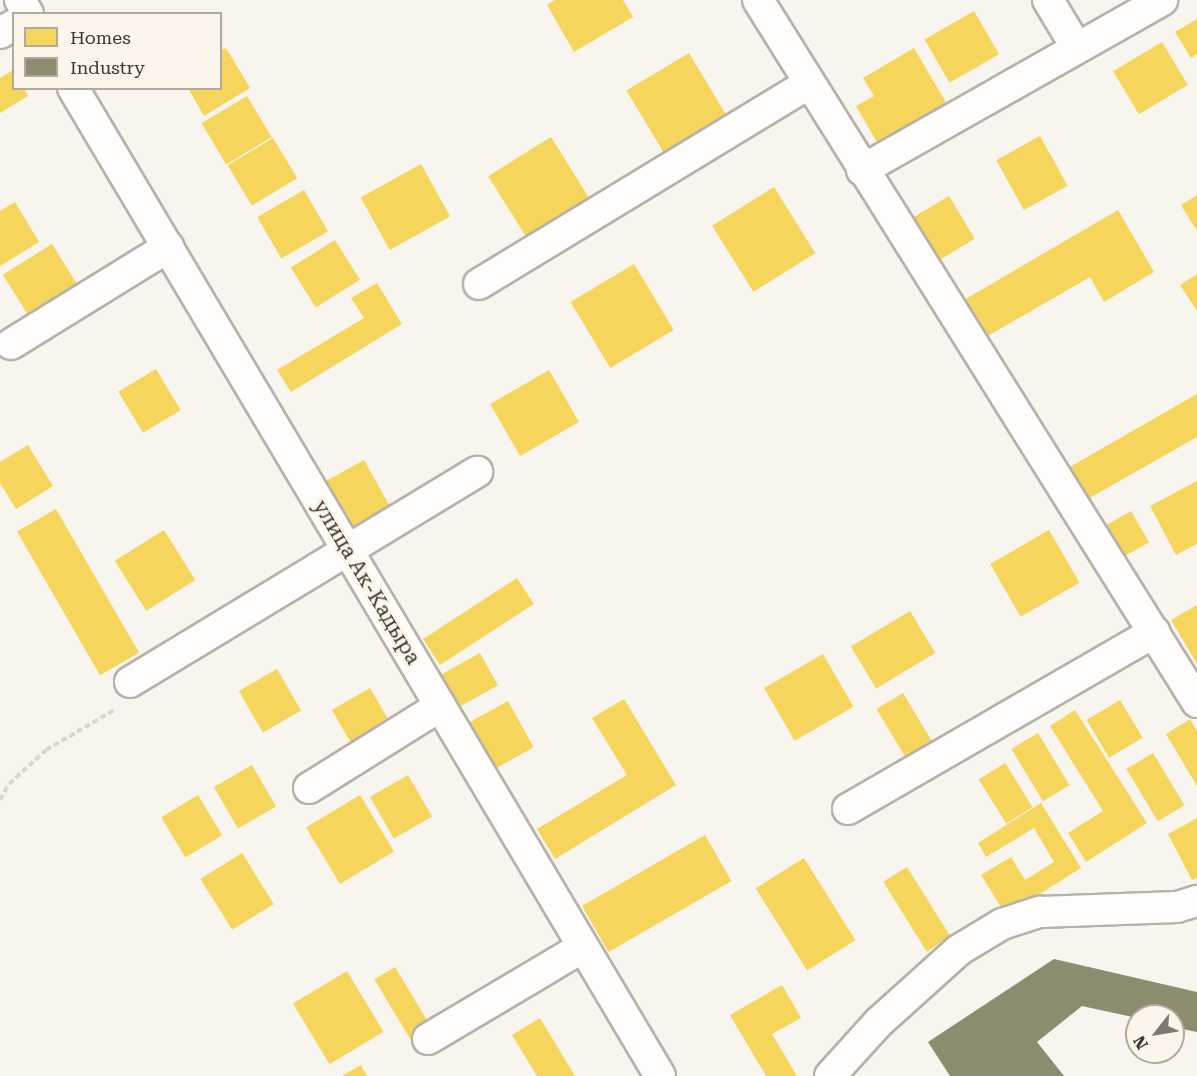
<!DOCTYPE html>
<meta charset="utf-8">
<style>
body{margin:0}
#map{position:relative;width:1197px;height:1076px;overflow:hidden;background:#f8f4ee;font-family:"Roboto Serif",serif}
div>[style]{position:absolute}
[style*='--x']{left:calc(var(--x)*1px);top:calc(var(--y)*1px);width:calc(var(--w)*1px);rotate:calc(var(--a)*1deg)}
.homes>*{inset:0;background:#f6d55c;transform-origin:0 0}
.industry>*{inset:0;background:#8c8c6e}
.path>*{height:4px;margin-top:-2px;transform-origin:0;background:repeating-linear-gradient(90deg,#d8d6d4 0 6px,transparent 0 9px)}
.roads{filter:drop-shadow(2px 0 #b6b1aa) drop-shadow(-2px 0 #b6b1aa) drop-shadow(0 2px #b6b1aa) drop-shadow(0 -2px #b6b1aa)}
.minor>*{height:30px;margin:-15px;padding:0 15px;transform-origin:15px;border-radius:15px;background:#fefdfc}
span{translate:-50% -50%;white-space:nowrap;text-align:center;line-height:1.15;-webkit-text-stroke:6px #fcf5ea;paint-order:stroke}
.street-label{font-size:21px;color:#3e362c}
.legend{position:absolute;left:12px;top:12px;width:210px;height:78px;box-sizing:border-box;background:#fcf5ea;border:2px solid #b0a99e;margin:0;padding:8px 10px;list-style:none;font-size:18px;color:#3e362c}
.legend li{display:flex;align-items:center;gap:12px;height:30px}
.legend b{width:30px;border:2px solid #b0a99e}
.north{position:absolute;left:1125px;top:1004px;width:60px;height:60px;box-sizing:border-box;background:#fcf5ea;border:2px solid #b0a99e;border-radius:50%;rotate:239deg;font-size:16px;font-weight:700;line-height:24px;text-align:center;color:#3e362c}
.north::after{content:'';display:block;margin:auto;width:21px;height:27px;background:#7f7870;clip-path:polygon(50% 0,100% 100%,50% 72%,0 100%)}
</style>
<div id="map">
<div class="homes">
<i style="clip-path:polygon(555px 0,623px 0,633px 17px,574px 52px,547px 5px)"></i>
<i style="left:974px;top:11px;width:50px;height:57px;rotate:60deg"></i>
<i style="clip-path:polygon(1197px 19px,1197px 54px,1191px 58px,1175px 32px)"></i>
<i style="left:1162px;top:42px;width:50px;height:57px;rotate:59deg"></i>
<i style="clip-path:polygon(226px 48px,250px 88px,204px 116px,188px 88px,220px 88px,220px 51px)"></i>
<i style="clip-path:polygon(914px 48px,947px 104px,878px 144px,856px 106px,874px 96px,863px 78px)"></i>
<i style="left:689px;top:53px;width:77px;height:73px;rotate:59deg"></i>
<i style="clip-path:polygon(13px 70px,14px 88px,24px 88px,28px 96px,0 113px,0 78px)"></i>
<i style="left:247px;top:96px;width:48px;height:53px;rotate:59deg"></i>
<i style="left:1040px;top:136px;width:57px;height:50px;rotate:61deg"></i>
<i style="left:551px;top:137px;width:77px;height:74px;rotate:58deg"></i>
<i style="left:273px;top:138px;width:47px;height:53px;rotate:59deg"></i>
<i style="left:421px;top:164px;width:60px;height:69px;rotate:61deg"></i>
<i style="left:774px;top:187px;width:78px;height:73px;rotate:58deg"></i>
<i style="left:304px;top:190px;width:48px;height:54px;rotate:60deg"></i>
<i style="clip-path:polygon(1197px 195px,1197px 231px,1181px 205px)"></i>
<i style="left:949px;top:196px;width:50px;height:57px;rotate:59deg"></i>
<i style="clip-path:polygon(15px 202px,39px 242px,0 266px,0 211px)"></i>
<i style="clip-path:polygon(1118px 210px,1154px 272px,1104px 302px,1090px 277px,979px 341px,957px 304px)"></i>
<i style="left:335px;top:240px;width:47px;height:52px;rotate:58deg"></i>
<i style="left:52px;top:244px;width:59px;height:58px;rotate:58deg"></i>
<i style="left:634px;top:264px;width:77px;height:74px;rotate:59deg"></i>
<i style="clip-path:polygon(1197px 274px,1197px 311px,1180px 285px)"></i>
<i style="clip-path:polygon(377px 283px,402px 324px,291px 392px,277px 370px,364px 318px,351px 298px)"></i>
<i style="left:156px;top:369px;width:48px;height:44px;rotate:59deg"></i>
<i style="left:549px;top:370px;width:60px;height:68px;rotate:60deg"></i>
<i style="clip-path:polygon(1197px 394px,1197px 437px,1079px 504px,1061px 472px)"></i>
<i style="clip-path:polygon(28px 445px,53px 486px,16px 509px,0 483px,0 462px)"></i>
<i style="left:364px;top:460px;width:53px;height:46px;rotate:61deg"></i>
<i style="clip-path:polygon(1197px 481px,1197px 544px,1176px 555px,1150px 506px)"></i>
<i style="left:56px;top:509px;width:166px;height:45px;rotate:60deg"></i>
<i style="left:1131px;top:511px;width:36px;height:41px;rotate:60deg"></i>
<i style="left:164px;top:530px;width:59px;height:58px;rotate:58deg"></i>
<i style="left:1049px;top:530px;width:61px;height:68px;rotate:60deg"></i>
<i style="left:517px;top:578px;width:31px;height:112px;rotate:57deg"></i>
<i style="clip-path:polygon(1197px 605px,1197px 664px,1171px 620px)"></i>
<i style="left:910px;top:611px;width:49px;height:69px;rotate:59deg"></i>
<i style="left:480px;top:653px;width:37px;height:45px;rotate:61deg"></i>
<i style="left:823px;top:654px;width:61px;height:68px;rotate:60deg"></i>
<i style="left:277px;top:669px;width:48px;height:44px;rotate:60deg"></i>
<i style="left:370px;top:688px;width:48px;height:44px;rotate:60deg"></i>
<i style="left:903px;top:693px;width:62px;height:31px;rotate:59deg"></i>
<i style="clip-path:polygon(624px 699px,676px 785px,555px 859px,537px 829px,627px 775px,592px 718px)"></i>
<i style="left:1120px;top:700px;width:44px;height:39px;rotate:59deg"></i>
<i style="left:508px;top:701px;width:53px;height:46px;rotate:61deg"></i>
<i style="clip-path:polygon(1075px 710px,1147px 823px,1086px 862px,1068px 833px,1103px 811px,1050px 726px)"></i>
<i style="clip-path:polygon(1190px 719px,1197px 731px,1197px 786px,1166px 734px)"></i>
<i style="left:1038px;top:733px;width:61px;height:31px;rotate:59deg"></i>
<i style="left:1153px;top:753px;width:61px;height:31px;rotate:59deg"></i>
<i style="left:1005px;top:763px;width:52px;height:31px;rotate:58deg"></i>
<i style="left:252px;top:765px;width:48px;height:44px;rotate:60deg"></i>
<i style="left:408px;top:775px;width:48px;height:44px;rotate:60deg"></i>
<i style="left:198px;top:795px;width:47px;height:43px;rotate:59deg"></i>
<i style="left:360px;top:795px;width:66px;height:63px;rotate:59deg"></i>
<i style="clip-path:polygon(1041px 803px,1081px 868px,1006px 915px,981px 875px,1011px 857px,1025px 880px,1054px 862px,1034px 828px,986px 857px,978px 843px)"></i>
<i style="clip-path:polygon(1197px 818px,1197px 878px,1192px 880px,1168px 834px)"></i>
<i style="left:705px;top:835px;width:53px;height:142px;rotate:60deg"></i>
<i style="left:242px;top:853px;width:60px;height:49px;rotate:58deg"></i>
<i style="left:804px;top:858px;width:97px;height:57px;rotate:58deg"></i>
<i style="left:907px;top:867px;width:82px;height:28px;rotate:58deg"></i>
<i style="left:395px;top:967px;width:79px;height:24px;rotate:59deg"></i>
<i style="left:347px;top:971px;width:71px;height:63px;rotate:59deg"></i>
<i style="clip-path:polygon(782px 985px,801px 1018px,772px 1034px,797px 1076px,766px 1076px,730px 1015px)"></i>
<i style="clip-path:polygon(540px 1018px,575px 1076px,537px 1076px,512px 1035px)"></i>
<i style="clip-path:polygon(361px 1065px,367px 1076px,342px 1076px)"></i>
</div>
<div class="industry">
<i style="clip-path:polygon(1054px 959px,1197px 992px,1197px 1032px,1173px 1027px,1173px 1016px,1137px 1018px,1082px 1006px,1037px 1042px,1064px 1076px,950px 1076px,928px 1042px)"></i>
</div>
<div class="path">
<i style="--x:0;--y:800;--w:18;--a:-61"></i>
<i style="--x:9;--y:784;--w:50;--a:-42.6"></i>
<i style="--x:46;--y:750;--w:81;--a:-30.4"></i>
</div>
<div class="roads">
<div class="minor">
<i style="--x:20;--y:0;--w:16;--a:60"></i>
<i style="--x:758;--y:0;--w:828;--a:57.98"></i>
<i style="--x:1048;--y:0;--w:56;--a:58.9"></i>
<i style="--x:0;--y:33;--w:16;--a:-30"></i>
<i style="--x:73;--y:88;--w:1149;--a:59.28"></i>
<i style="--x:862;--y:170;--w:345;--a:-29.5"></i>
<i style="--x:479;--y:284;--w:385;--a:-31.3"></i>
<i style="--x:11;--y:344;--w:185;--a:-31.7"></i>
<i style="--x:130;--y:682;--w:406;--a:-31.2"></i>
<i style="--x:309;--y:788;--w:155;--a:-32"></i>
<i style="--x:848;--y:809;--w:354;--a:-30"></i>
<i style="--x:428;--y:1039;--w:180;--a:-30.7"></i>
<i style="--x:830;--y:1076;--w:73;--a:-47.8"></i>
<i style="--x:879;--y:1022;--w:108;--a:-42"></i>
<i style="--x:959;--y:950;--w:50;--a:-31.2"></i>
<i style="--x:1002;--y:924;--w:40;--a:-18"></i>
<i style="--x:1040;--y:912;--w:137;--a:-2.1"></i>
<i style="--x:1177;--y:907;--w:21;--a:-17"></i>
</div>
</div>
<div class="street-label">
<span style="left:367px;top:582px;rotate:59deg">улица Ак-Кадыра</span>
</div>
<ul class="legend">
<li><b style="height:16px;background:#f6d55c"></b>Homes</li>
<li><b style="height:16px;background:#8c8c6e"></b>Industry</li>
</ul>
<div class="north">N</div>
</div>
